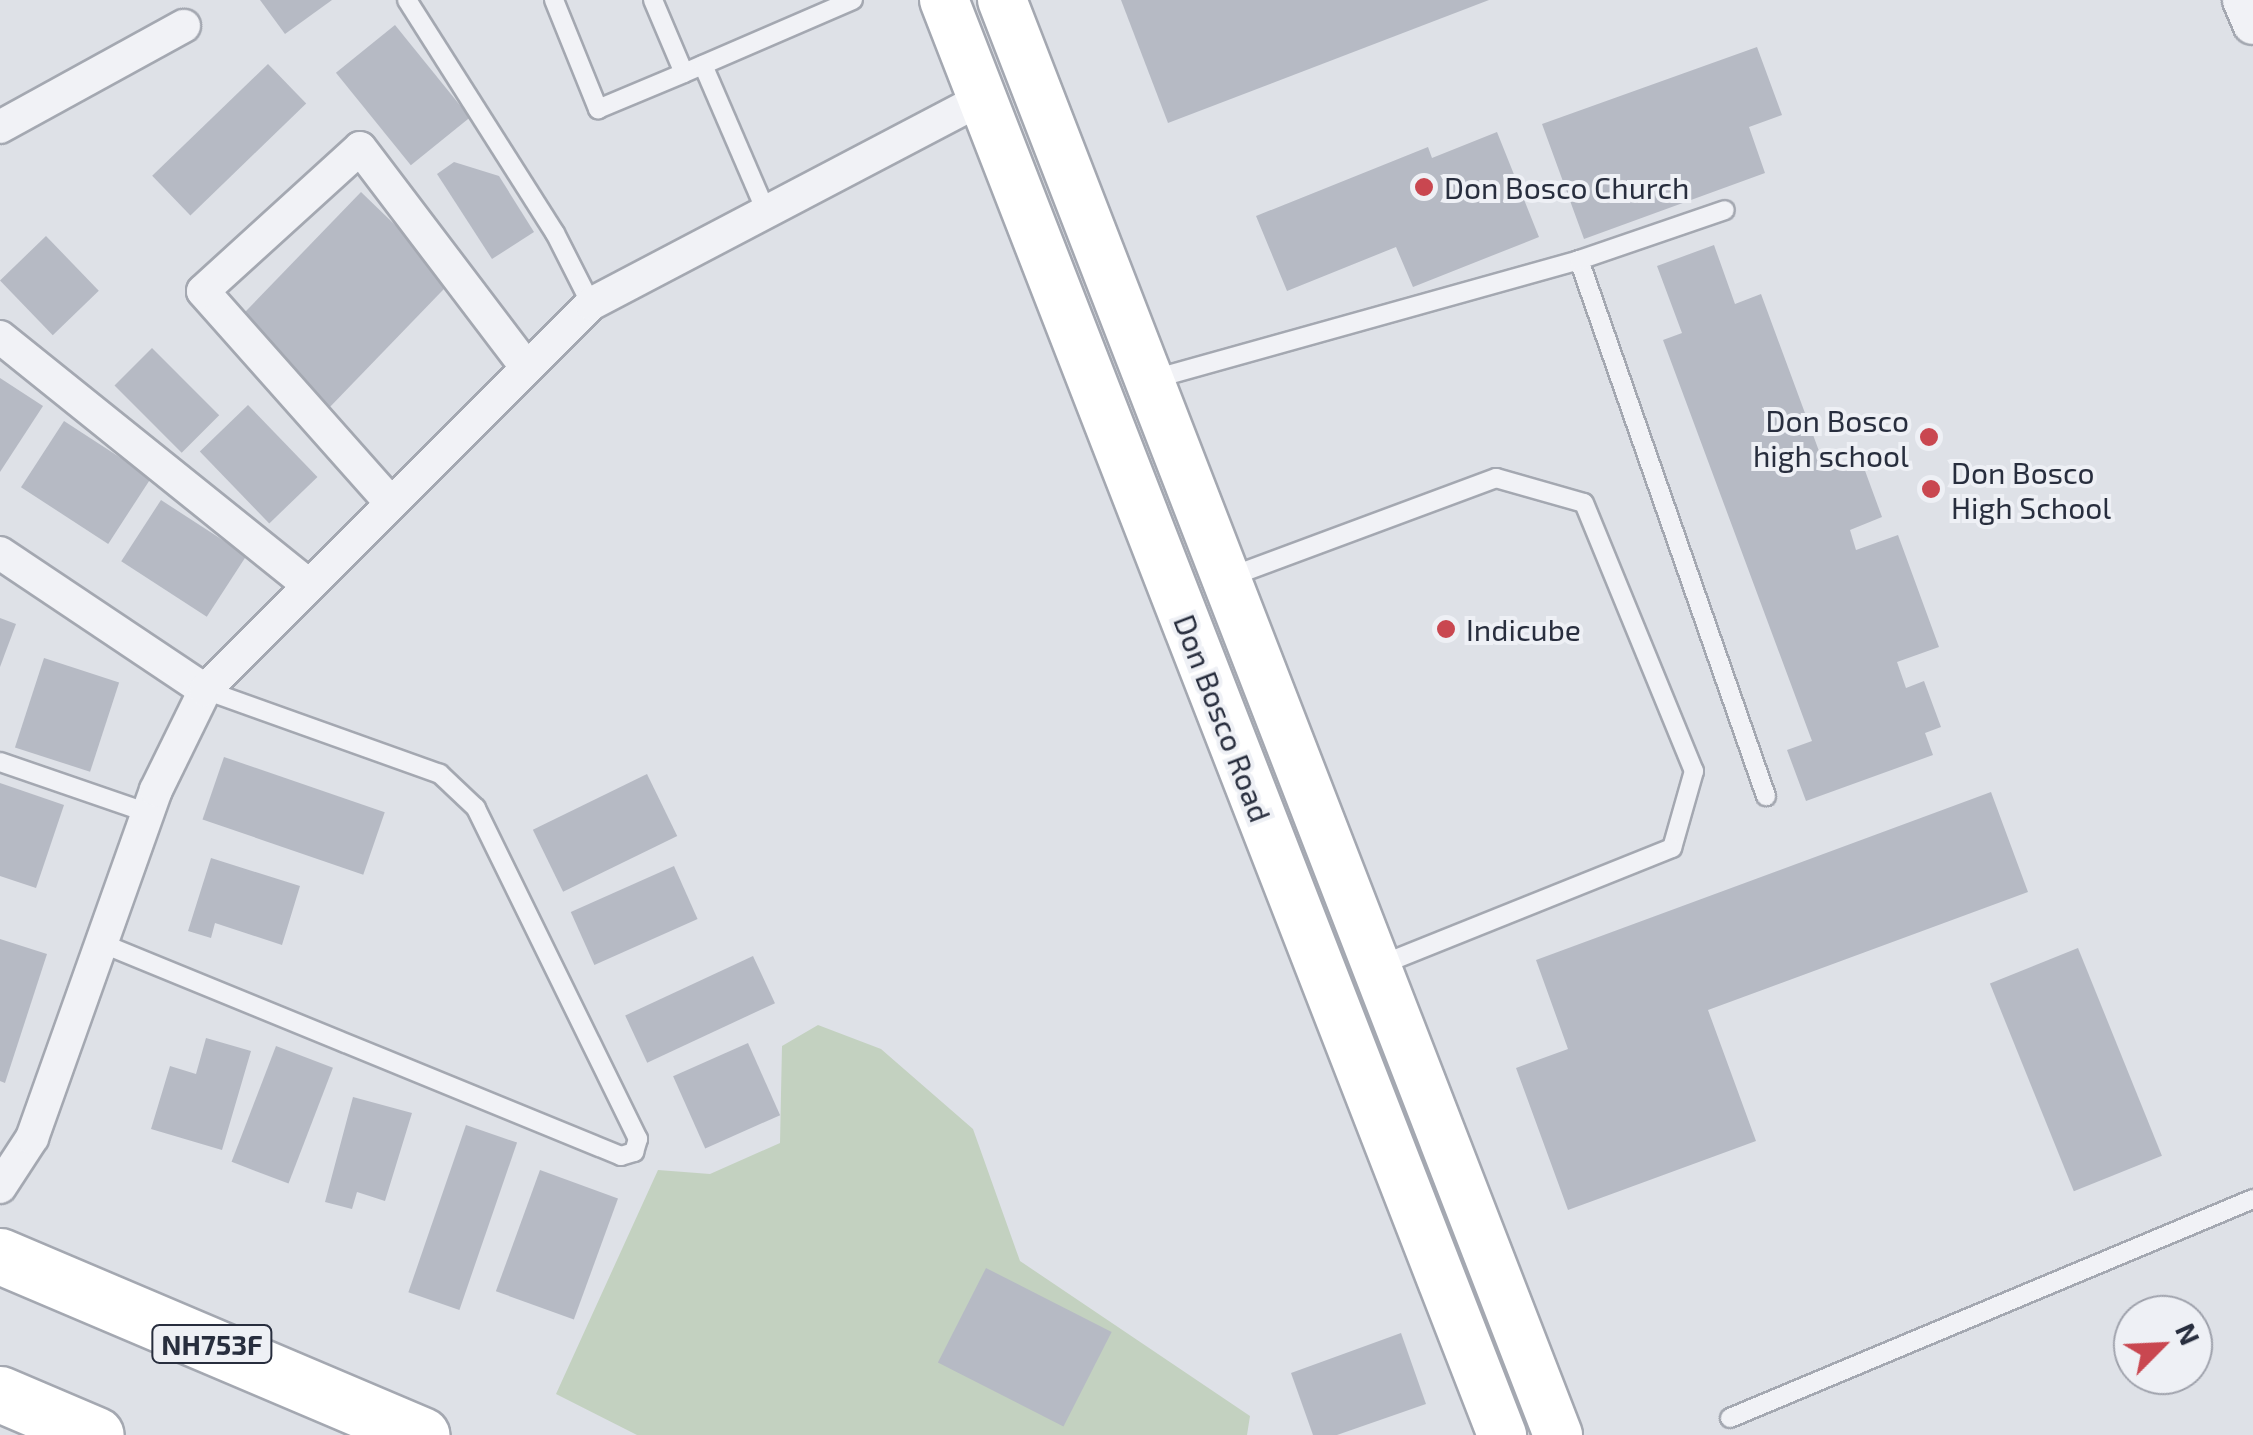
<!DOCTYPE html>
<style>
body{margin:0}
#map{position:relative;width:2253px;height:1435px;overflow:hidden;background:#dee1e7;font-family:"Exo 2",sans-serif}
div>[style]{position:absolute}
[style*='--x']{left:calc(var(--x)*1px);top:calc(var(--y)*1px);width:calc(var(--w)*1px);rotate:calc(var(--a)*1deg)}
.green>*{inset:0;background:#c3d1c0}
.building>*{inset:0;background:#b6bac4;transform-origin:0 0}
.roads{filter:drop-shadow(2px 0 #a4a8b1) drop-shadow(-2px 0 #a4a8b1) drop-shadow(0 2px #a4a8b1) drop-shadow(0 -2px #a4a8b1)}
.service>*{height:18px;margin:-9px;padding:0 9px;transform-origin:9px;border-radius:9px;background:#f1f2f6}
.minor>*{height:32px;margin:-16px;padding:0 16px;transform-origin:16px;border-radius:16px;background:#f1f2f6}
.tertiary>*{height:40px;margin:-20px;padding:0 20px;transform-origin:20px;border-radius:20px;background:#f1f2f6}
.secondary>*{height:48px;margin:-24px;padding:0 24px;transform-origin:24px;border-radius:24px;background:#fff}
.trunk>*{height:55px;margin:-27.5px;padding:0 27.5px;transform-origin:27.5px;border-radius:27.5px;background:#fff}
.dots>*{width:28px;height:28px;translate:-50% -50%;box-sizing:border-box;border:5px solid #eef0f5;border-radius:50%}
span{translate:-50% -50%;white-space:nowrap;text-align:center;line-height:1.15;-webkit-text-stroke:8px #eef0f5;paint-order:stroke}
.shield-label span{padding:2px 8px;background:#eef0f5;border:2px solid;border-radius:8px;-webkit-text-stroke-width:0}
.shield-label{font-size:28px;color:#282e3e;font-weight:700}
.poi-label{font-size:30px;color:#282e3e}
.left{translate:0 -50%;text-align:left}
.right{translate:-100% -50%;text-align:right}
.street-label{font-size:30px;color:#282e3e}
.north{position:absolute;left:2113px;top:1295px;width:100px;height:100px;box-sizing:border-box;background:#eef0f5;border:2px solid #9fa2ac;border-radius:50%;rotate:66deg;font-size:28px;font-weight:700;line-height:40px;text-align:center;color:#282e3e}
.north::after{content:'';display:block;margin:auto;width:35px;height:45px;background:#c94750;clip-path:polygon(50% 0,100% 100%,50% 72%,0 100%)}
</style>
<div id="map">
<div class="green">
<i style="clip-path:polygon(818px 1025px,881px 1049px,973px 1129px,1020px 1261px,1250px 1416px,1247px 1435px,637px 1435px,556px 1394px,658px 1170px,710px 1174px,780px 1143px,782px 1046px)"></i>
</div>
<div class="building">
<i style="clip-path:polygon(260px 0,332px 0,285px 34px)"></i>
<i style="clip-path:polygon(1121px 0,1489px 0,1168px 123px)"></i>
<i style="left:395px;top:25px;width:119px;height:76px;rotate:51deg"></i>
<i style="clip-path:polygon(1757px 47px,1782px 115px,1749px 127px,1765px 173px,1584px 239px,1542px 124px)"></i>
<i style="left:268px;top:64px;width:55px;height:161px;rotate:46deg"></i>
<i style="clip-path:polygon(1497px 132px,1539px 237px,1413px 287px,1396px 247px,1287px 291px,1256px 216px,1428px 147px,1432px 158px)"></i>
<i style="clip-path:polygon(454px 162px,499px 176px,534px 232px,492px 259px,437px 174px)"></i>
<i style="left:361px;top:192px;width:127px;height:178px;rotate:44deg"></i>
<i style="left:46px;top:236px;width:76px;height:64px;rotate:46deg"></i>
<i style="clip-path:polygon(1714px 245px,1735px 304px,1761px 294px,1826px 470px,1860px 457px,1882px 517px,1850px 530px,1856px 550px,1898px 535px,1939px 647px,1897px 662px,1906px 688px,1924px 681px,1941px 727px,1925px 733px,1933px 755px,1806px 801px,1787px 750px,1812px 741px,1663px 340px,1682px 333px,1657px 266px)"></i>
<i style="left:152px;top:348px;width:95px;height:53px;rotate:45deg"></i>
<i style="clip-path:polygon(0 378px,43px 406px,0 472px)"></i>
<i style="left:248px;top:405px;width:100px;height:67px;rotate:46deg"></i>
<i style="left:64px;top:421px;width:104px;height:79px;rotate:33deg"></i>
<i style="left:161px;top:500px;width:102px;height:73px;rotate:33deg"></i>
<i style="clip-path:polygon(0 618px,16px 624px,0 667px)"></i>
<i style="left:44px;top:658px;width:79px;height:94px;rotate:18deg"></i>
<i style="left:224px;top:757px;width:170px;height:66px;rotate:19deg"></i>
<i style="left:647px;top:774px;width:69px;height:127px;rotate:64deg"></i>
<i style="clip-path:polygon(0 783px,64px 805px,36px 888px,0 876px)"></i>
<i style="clip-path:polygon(1991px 792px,2028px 892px,1708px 1010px,1756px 1141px,1568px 1210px,1516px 1068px,1568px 1049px,1536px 960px)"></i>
<i style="clip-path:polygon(211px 858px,300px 886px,282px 945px,215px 923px,211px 938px,188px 931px)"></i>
<i style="left:674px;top:866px;width:58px;height:113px;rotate:66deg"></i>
<i style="clip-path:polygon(0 939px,47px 954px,5px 1083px,0 1081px)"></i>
<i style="left:2078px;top:948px;width:224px;height:95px;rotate:68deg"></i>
<i style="left:753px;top:956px;width:52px;height:141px;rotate:65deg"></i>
<i style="clip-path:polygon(206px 1038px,251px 1051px,222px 1150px,151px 1129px,170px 1066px,196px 1074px)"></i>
<i style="left:748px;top:1043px;width:79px;height:82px;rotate:66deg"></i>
<i style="left:276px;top:1046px;width:61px;height:124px;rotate:21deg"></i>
<i style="clip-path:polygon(353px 1097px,412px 1113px,385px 1201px,357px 1192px,352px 1209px,325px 1202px)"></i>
<i style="left:466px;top:1125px;width:54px;height:177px;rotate:19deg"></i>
<i style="left:540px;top:1170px;width:83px;height:129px;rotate:20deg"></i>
<i style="left:986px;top:1268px;width:141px;height:106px;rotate:27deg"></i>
<i style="clip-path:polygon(1401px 1333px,1426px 1404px,1337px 1435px,1313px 1435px,1291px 1373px)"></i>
</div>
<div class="roads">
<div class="service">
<i style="--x:407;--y:0;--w:276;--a:57.6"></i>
<i style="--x:555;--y:233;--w:80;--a:63.1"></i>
<i style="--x:554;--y:0;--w:118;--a:68"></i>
<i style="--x:598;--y:109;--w:93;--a:-22.7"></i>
<i style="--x:653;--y:0;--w:79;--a:67"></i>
<i style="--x:684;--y:73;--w:184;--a:-23.4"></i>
<i style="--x:703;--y:65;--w:159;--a:66.7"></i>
<i style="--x:1579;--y:260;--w:568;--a:70.77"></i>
<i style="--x:1150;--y:380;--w:445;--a:-15.6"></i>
<i style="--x:1579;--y:260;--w:154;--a:-18.9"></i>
<i style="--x:1227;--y:578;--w:287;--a:-20.4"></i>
<i style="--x:1496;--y:478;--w:91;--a:15.9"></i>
<i style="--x:1584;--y:503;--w:290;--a:67.7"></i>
<i style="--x:1694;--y:771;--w:80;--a:105.9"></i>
<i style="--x:1672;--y:848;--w:316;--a:158.1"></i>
<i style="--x:0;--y:762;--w:157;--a:19"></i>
<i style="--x:101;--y:943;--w:562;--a:22.27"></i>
<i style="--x:621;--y:1156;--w:14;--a:-17"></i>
<i style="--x:634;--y:1152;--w:14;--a:-73"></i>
<i style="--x:638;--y:1139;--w:369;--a:-116.1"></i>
<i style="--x:476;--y:808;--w:50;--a:-136.6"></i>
<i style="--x:440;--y:774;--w:250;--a:-160.3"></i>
<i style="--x:1730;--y:1418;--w:567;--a:-22.72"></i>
</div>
<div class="minor">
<i style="--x:0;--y:127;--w:210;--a:-28.8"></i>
<i style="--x:0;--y:337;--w:395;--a:38.8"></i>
<i style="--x:391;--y:503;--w:283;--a:-131.6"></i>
<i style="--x:203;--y:291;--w:212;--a:-42.3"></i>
<i style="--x:360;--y:148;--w:276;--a:52.8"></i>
<i style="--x:0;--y:553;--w:247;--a:33.8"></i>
<i style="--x:0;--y:1187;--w:59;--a:-56.9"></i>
<i style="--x:32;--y:1138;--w:369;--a:-70.4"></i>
<i style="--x:156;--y:790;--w:111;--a:-63.9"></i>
<i style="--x:205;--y:690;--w:546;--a:-45"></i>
<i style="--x:591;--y:304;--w:443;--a:-27.7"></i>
</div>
<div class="tertiary">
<i style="--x:2243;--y:0;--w:26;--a:67"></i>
</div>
<div class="secondary">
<i style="--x:944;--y:0;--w:1540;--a:68.75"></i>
<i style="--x:1002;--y:0;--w:1539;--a:68.82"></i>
</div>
<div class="trunk">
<i style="--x:0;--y:1256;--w:458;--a:23"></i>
<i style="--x:0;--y:1394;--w:104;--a:23.1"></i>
</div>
</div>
<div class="dots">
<i style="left:1424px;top:187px;background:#c94750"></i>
<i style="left:1929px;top:437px;background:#c94750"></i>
<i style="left:1931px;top:489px;background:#c94750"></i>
<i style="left:1446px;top:629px;background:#c94750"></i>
</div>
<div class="shield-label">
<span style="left:212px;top:1344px">NH753F</span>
</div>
<div class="poi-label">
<span class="left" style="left:1444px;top:187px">Don Bosco Church</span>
<span class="right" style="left:1909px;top:437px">Don Bosco<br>high school</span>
<span class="left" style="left:1951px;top:489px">Don Bosco<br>High School</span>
<span class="left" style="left:1466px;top:629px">Indicube</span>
</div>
<div class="street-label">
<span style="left:1223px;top:718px;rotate:69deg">Don Bosco Road</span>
</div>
<div class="north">N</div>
</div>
